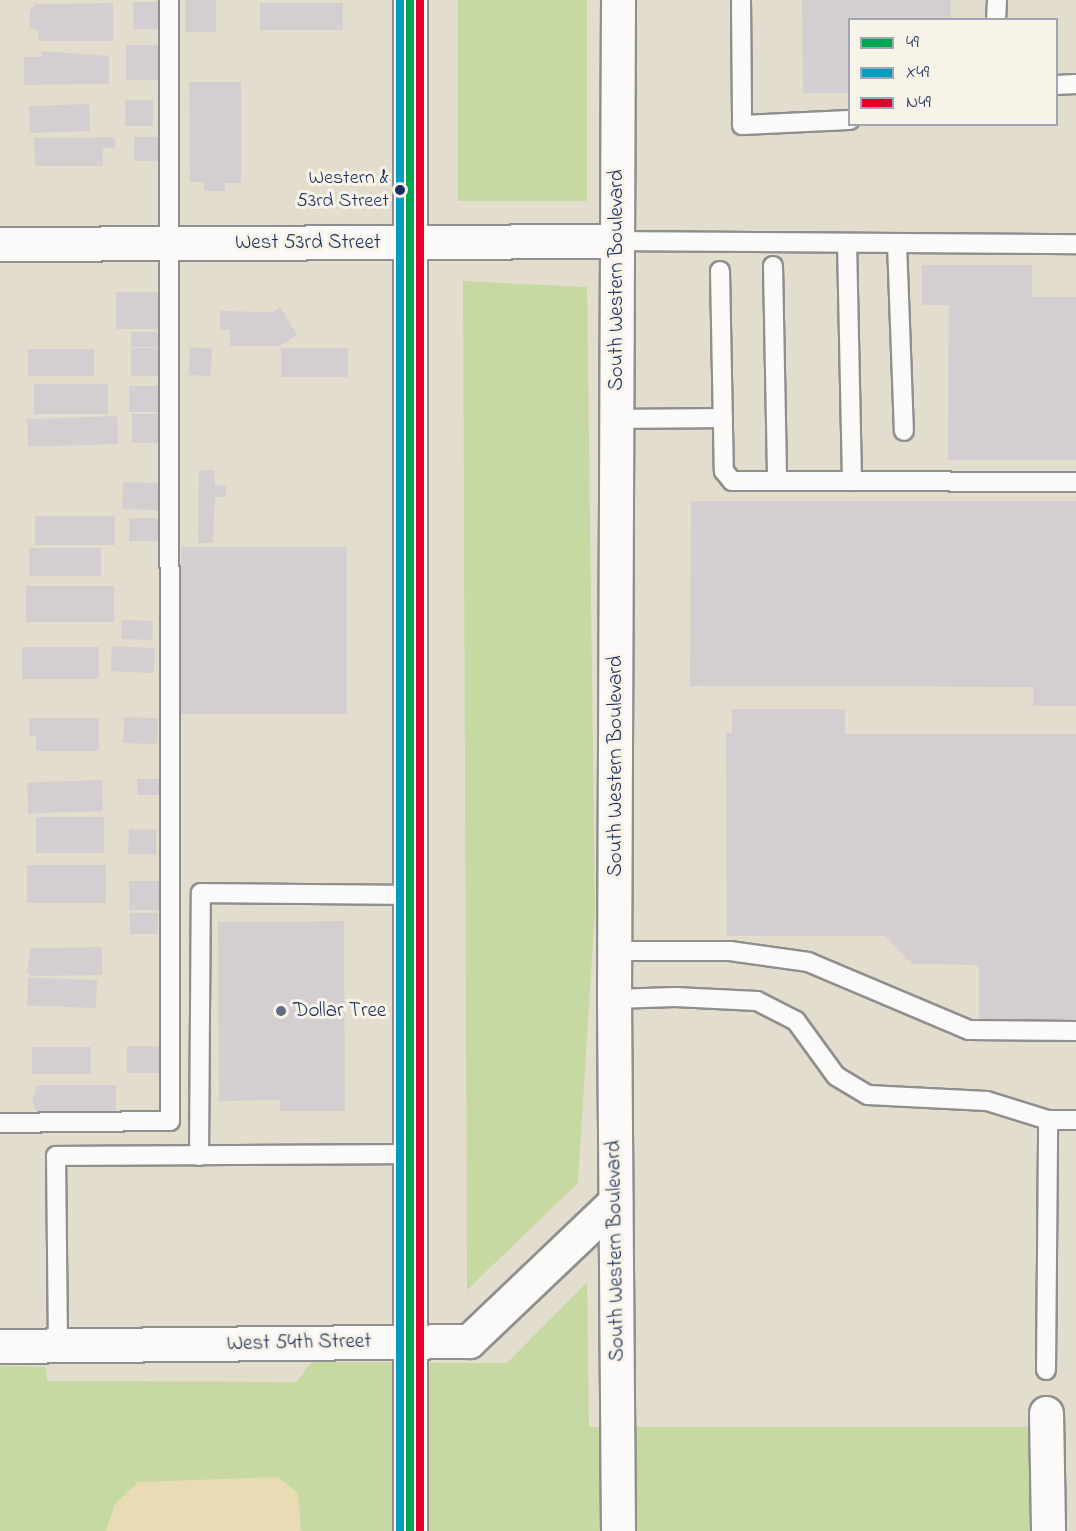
<!DOCTYPE html>
<style>
body{margin:0}
#map{position:relative;width:1076px;height:1531px;overflow:hidden;background:#e3ddcd;font-family:"Indie Flower",sans-serif}
div>[style]{position:absolute}
[style*='--x']{left:calc(var(--x)*1px);top:calc(var(--y)*1px);width:calc(var(--w)*1px);rotate:calc(var(--a)*1deg)}
.green>*{inset:0;background:#c7d9a3;transform-origin:0 0}
.sand>*{inset:0;background:#e9dbb3}
.building>*{inset:0;background:#d5ced0;transform-origin:0 0}
.roads{filter:drop-shadow(2px 0 #8f8f8f) drop-shadow(-2px 0 #8f8f8f) drop-shadow(0 2px #8f8f8f) drop-shadow(0 -2px #8f8f8f)}
.lane>*{height:18px;margin:-9px;padding:0 9px;transform-origin:9px;border-radius:9px;background:#fbfaf8}
.street>*{height:33px;margin:-16.5px;padding:0 16.5px;transform-origin:16.5px;border-radius:16.5px;background:#fbfaf8}
.secondary>*{height:33px;margin:-16.5px;padding:0 16.5px;transform-origin:16.5px;border-radius:16.5px;background:#fbfaf8}
.bus-1>*{height:8px;margin:-4px;padding:0 4px;transform-origin:4px;border-radius:4px;background:#00a651}
.bus-2>*{height:8px;margin:-4px;padding:0 4px;transform-origin:4px;border-radius:4px;background:#039dc3}
.bus-3>*{height:8px;margin:-4px;padding:0 4px;transform-origin:4px;border-radius:4px;background:#e4002b}
.dots>*{width:16px;height:16px;translate:-50% -50%;box-sizing:border-box;border:3px solid #f7f3e8;border-radius:50%}
span{translate:-50% -50%;white-space:nowrap;text-align:center;line-height:1.15;-webkit-text-stroke:6px #f7f3e8;paint-order:stroke}
.bus-label{font-size:20px;color:#1b2f5e}
.right{translate:-100% -50%;text-align:right}
.street-label{font-size:21px;color:#1b2f5e}
.poi-label{font-size:21px;color:#1b2f5e}
.left{translate:0 -50%;text-align:left}
.legend{position:absolute;left:848px;top:18px;width:210px;height:108px;box-sizing:border-box;background:#f7f3e8;border:2px solid #9fa5b1;margin:0;padding:8px 10px;list-style:none;font-size:18px;color:#1b2f5e}
.legend li{display:flex;align-items:center;gap:12px;height:30px}
.legend b{width:30px;border:2px solid #9fa5b1}
</style>
<div id="map">
<div class="green">
<i style="left:458px;top:0;width:129px;height:201px"></i>
<i style="clip-path:polygon(463px 281px,587px 287px,595px 910px,578px 1183px,467px 1290px)"></i>
<i style="clip-path:polygon(587px 1282px,589px 1427px,1030px 1427px,1030px 1531px,0 1531px,0 1366px,46px 1367px,47px 1381px,296px 1382px,312px 1362px,507px 1363px)"></i>
</div>
<div class="sand">
<i style="clip-path:polygon(278px 1477px,298px 1493px,301px 1531px,106px 1531px,115px 1504px,138px 1482px)"></i>
</div>
<div class="building">
<i style="left:216px;top:0;width:32px;height:31px;rotate:90deg"></i>
<i style="clip-path:polygon(802px 0,951px 0,951px 20px,850px 20px,850px 93px,803px 93px)"></i>
<i style="left:133px;top:2px;width:26px;height:27px"></i>
<i style="clip-path:polygon(113px 3px,113px 41px,39px 41px,38px 31px,29px 27px,30px 10px,36px 4px)"></i>
<i style="left:260px;top:3px;width:83px;height:27px"></i>
<i style="left:126px;top:45px;width:33px;height:35px"></i>
<i style="clip-path:polygon(41px 51px,109px 56px,109px 84px,24px 85px,24px 57px,42px 57px)"></i>
<i style="clip-path:polygon(189px 82px,241px 82px,241px 183px,225px 183px,225px 191px,204px 191px,204px 182px,190px 182px)"></i>
<i style="left:125px;top:100px;width:28px;height:26px"></i>
<i style="left:89px;top:104px;width:27px;height:60px;rotate:88deg"></i>
<i style="clip-path:polygon(115px 137px,115px 148px,103px 148px,103px 166px,35px 166px,34px 138px)"></i>
<i style="left:134px;top:137px;width:25px;height:24px"></i>
<i style="clip-path:polygon(922px 265px,1032px 265px,1032px 297px,1076px 297px,1076px 460px,948px 460px,949px 305px,922px 305px)"></i>
<i style="left:116px;top:292px;width:44px;height:37px"></i>
<i style="clip-path:polygon(280px 307px,297px 335px,280px 346px,230px 346px,230px 330px,220px 330px,220px 311px,273px 312px)"></i>
<i style="left:131px;top:332px;width:28px;height:15px"></i>
<i style="left:190px;top:347px;width:22px;height:28px;rotate:3deg"></i>
<i style="left:131px;top:348px;width:28px;height:28px"></i>
<i style="left:281px;top:348px;width:67px;height:29px"></i>
<i style="left:28px;top:349px;width:66px;height:27px"></i>
<i style="left:34px;top:384px;width:74px;height:30px"></i>
<i style="left:129px;top:386px;width:30px;height:26px"></i>
<i style="left:132px;top:414px;width:28px;height:29px"></i>
<i style="left:117px;top:416px;width:28px;height:90px;rotate:88deg"></i>
<i style="clip-path:polygon(214px 470px,215px 485px,226px 486px,226px 497px,215px 497px,213px 543px,198px 543px,199px 471px)"></i>
<i style="left:123px;top:482px;width:38px;height:27px;rotate:2deg"></i>
<i style="clip-path:polygon(691px 501px,1076px 501px,1076px 706px,1033px 706px,1033px 687px,690px 686px)"></i>
<i style="left:35px;top:516px;width:80px;height:29px"></i>
<i style="left:129px;top:518px;width:31px;height:23px"></i>
<i style="left:347px;top:547px;width:167px;height:166px;rotate:90deg"></i>
<i style="left:101px;top:548px;width:28px;height:72px;rotate:90deg"></i>
<i style="left:26px;top:586px;width:88px;height:36px"></i>
<i style="left:122px;top:620px;width:31px;height:19px;rotate:2deg"></i>
<i style="left:112px;top:646px;width:43px;height:25px;rotate:3deg"></i>
<i style="left:22px;top:647px;width:77px;height:32px"></i>
<i style="clip-path:polygon(732px 709px,845px 709px,845px 734px,1076px 734px,1076px 1022px,979px 1022px,979px 965px,912px 964px,885px 936px,727px 936px,726px 733px,732px 733px)"></i>
<i style="left:124px;top:717px;width:34px;height:26px;rotate:2deg"></i>
<i style="clip-path:polygon(29px 718px,99px 718px,99px 751px,36px 751px,36px 736px,29px 736px)"></i>
<i style="left:137px;top:779px;width:23px;height:16px"></i>
<i style="left:102px;top:780px;width:31px;height:75px;rotate:88deg"></i>
<i style="left:36px;top:817px;width:68px;height:36px"></i>
<i style="left:157px;top:830px;width:25px;height:28px;rotate:92deg"></i>
<i style="left:27px;top:865px;width:79px;height:38px"></i>
<i style="left:129px;top:881px;width:30px;height:29px"></i>
<i style="left:130px;top:913px;width:28px;height:21px"></i>
<i style="clip-path:polygon(344px 921px,345px 1111px,280px 1111px,280px 1100px,219px 1101px,218px 922px)"></i>
<i style="clip-path:polygon(102px 947px,102px 975px,31px 976px,27px 972px,31px 948px)"></i>
<i style="left:97px;top:980px;width:28px;height:69px;rotate:92deg"></i>
<i style="left:127px;top:1046px;width:32px;height:27px"></i>
<i style="left:32px;top:1047px;width:59px;height:27px"></i>
<i style="clip-path:polygon(37px 1085px,116px 1085px,116px 1113px,37px 1113px,32px 1101px)"></i>
</div>
<div class="roads">
<div class="lane">
<i style="--x:741;--y:0;--w:125;--a:89.5"></i>
<i style="--x:742;--y:125;--w:108;--a:-2.7"></i>
<i style="--x:996;--y:20;--w:20;--a:-87"></i>
<i style="--x:1056;--y:85;--w:20;--a:-3"></i>
<i style="--x:616;--y:241;--w:460;--a:0.4"></i>
<i style="--x:897;--y:243;--w:188;--a:87.9"></i>
<i style="--x:773;--y:266;--w:215;--a:88.9"></i>
<i style="--x:720;--y:271;--w:200;--a:88.9"></i>
<i style="--x:724;--y:471;--w:13;--a:51"></i>
<i style="--x:732;--y:481;--w:120;--a:0"></i>
<i style="--x:852;--y:481;--w:238;--a:-91.2"></i>
<i style="--x:616;--y:419;--w:107;--a:-0.5"></i>
<i style="--x:852;--y:481;--w:224;--a:0.3"></i>
<i style="--x:615;--y:951;--w:115;--a:0"></i>
<i style="--x:730;--y:951;--w:79;--a:8"></i>
<i style="--x:808;--y:962;--w:175;--a:22.9"></i>
<i style="--x:969;--y:1030;--w:107;--a:0.5"></i>
<i style="--x:614;--y:999;--w:61;--a:-1.9"></i>
<i style="--x:675;--y:997;--w:82;--a:2.8"></i>
<i style="--x:757;--y:1001;--w:44;--a:27.1"></i>
<i style="--x:796;--y:1021;--w:68;--a:54"></i>
<i style="--x:836;--y:1076;--w:37;--a:31"></i>
<i style="--x:868;--y:1095;--w:119;--a:2.9"></i>
<i style="--x:987;--y:1101;--w:64;--a:17.3"></i>
<i style="--x:1048;--y:1120;--w:28;--a:0"></i>
<i style="--x:0;--y:1123;--w:170;--a:-0.7"></i>
<i style="--x:170;--y:1121;--w:1121;--a:-90.05"></i>
<i style="--x:199;--y:1156;--w:263;--a:-89.6"></i>
<i style="--x:201;--y:893;--w:210;--a:0.5"></i>
<i style="--x:58;--y:1345;--w:189;--a:-90.6"></i>
<i style="--x:56;--y:1156;--w:356;--a:-0.3"></i>
<i style="--x:1046;--y:1370;--w:250;--a:-89.5"></i>
</div>
<div class="street">
<i style="--x:0;--y:244;--w:616;--a:-0.28"></i>
<i style="--x:0;--y:1346;--w:469;--a:-0.6"></i>
<i style="--x:469;--y:1341;--w:202;--a:-43.6"></i>
<i style="--x:1046;--y:1413;--w:118;--a:89"></i>
</div>
<div class="secondary">
<i style="--x:410;--y:0;--w:1531;--a:90"></i>
<i style="--x:618;--y:0;--w:999;--a:90.23"></i>
<i style="--x:614;--y:999;--w:532;--a:89.57"></i>
</div>
</div>
<div class="bus-1">
<i style="--x:410;--y:0;--w:1531;--a:90"></i>
</div>
<div class="bus-2">
<i style="--x:400;--y:0;--w:1531;--a:90"></i>
</div>
<div class="bus-3">
<i style="--x:420;--y:0;--w:1531;--a:90"></i>
</div>
<div class="dots">
<i style="left:400px;top:190px;background:#1b2f5e"></i>
<i style="left:281px;top:1011px;background:#616c85"></i>
</div>
<div class="bus-label">
<span class="right" style="left:389px;top:190px">Western &amp;<br>53rd Street</span>
</div>
<div class="street-label">
<span style="left:308px;top:243px">West 53rd Street</span>
<span style="left:617px;top:280px;rotate:-90deg">South Western Boulevard</span>
<span style="left:616px;top:766px;rotate:-90deg">South Western Boulevard</span>
<span style="left:616px;top:1251px;rotate:-91deg">South Western Boulevard</span>
<span style="left:299px;top:1343px;rotate:-1deg">West 54th Street</span>
</div>
<div class="poi-label">
<span class="left" style="left:293px;top:1011px">Dollar Tree</span>
</div>
<ul class="legend">
<li><b style="height:8px;background:#00a651"></b>49</li>
<li><b style="height:8px;background:#039dc3"></b>X49</li>
<li><b style="height:8px;background:#e4002b"></b>N49</li>
</ul>
</div>
